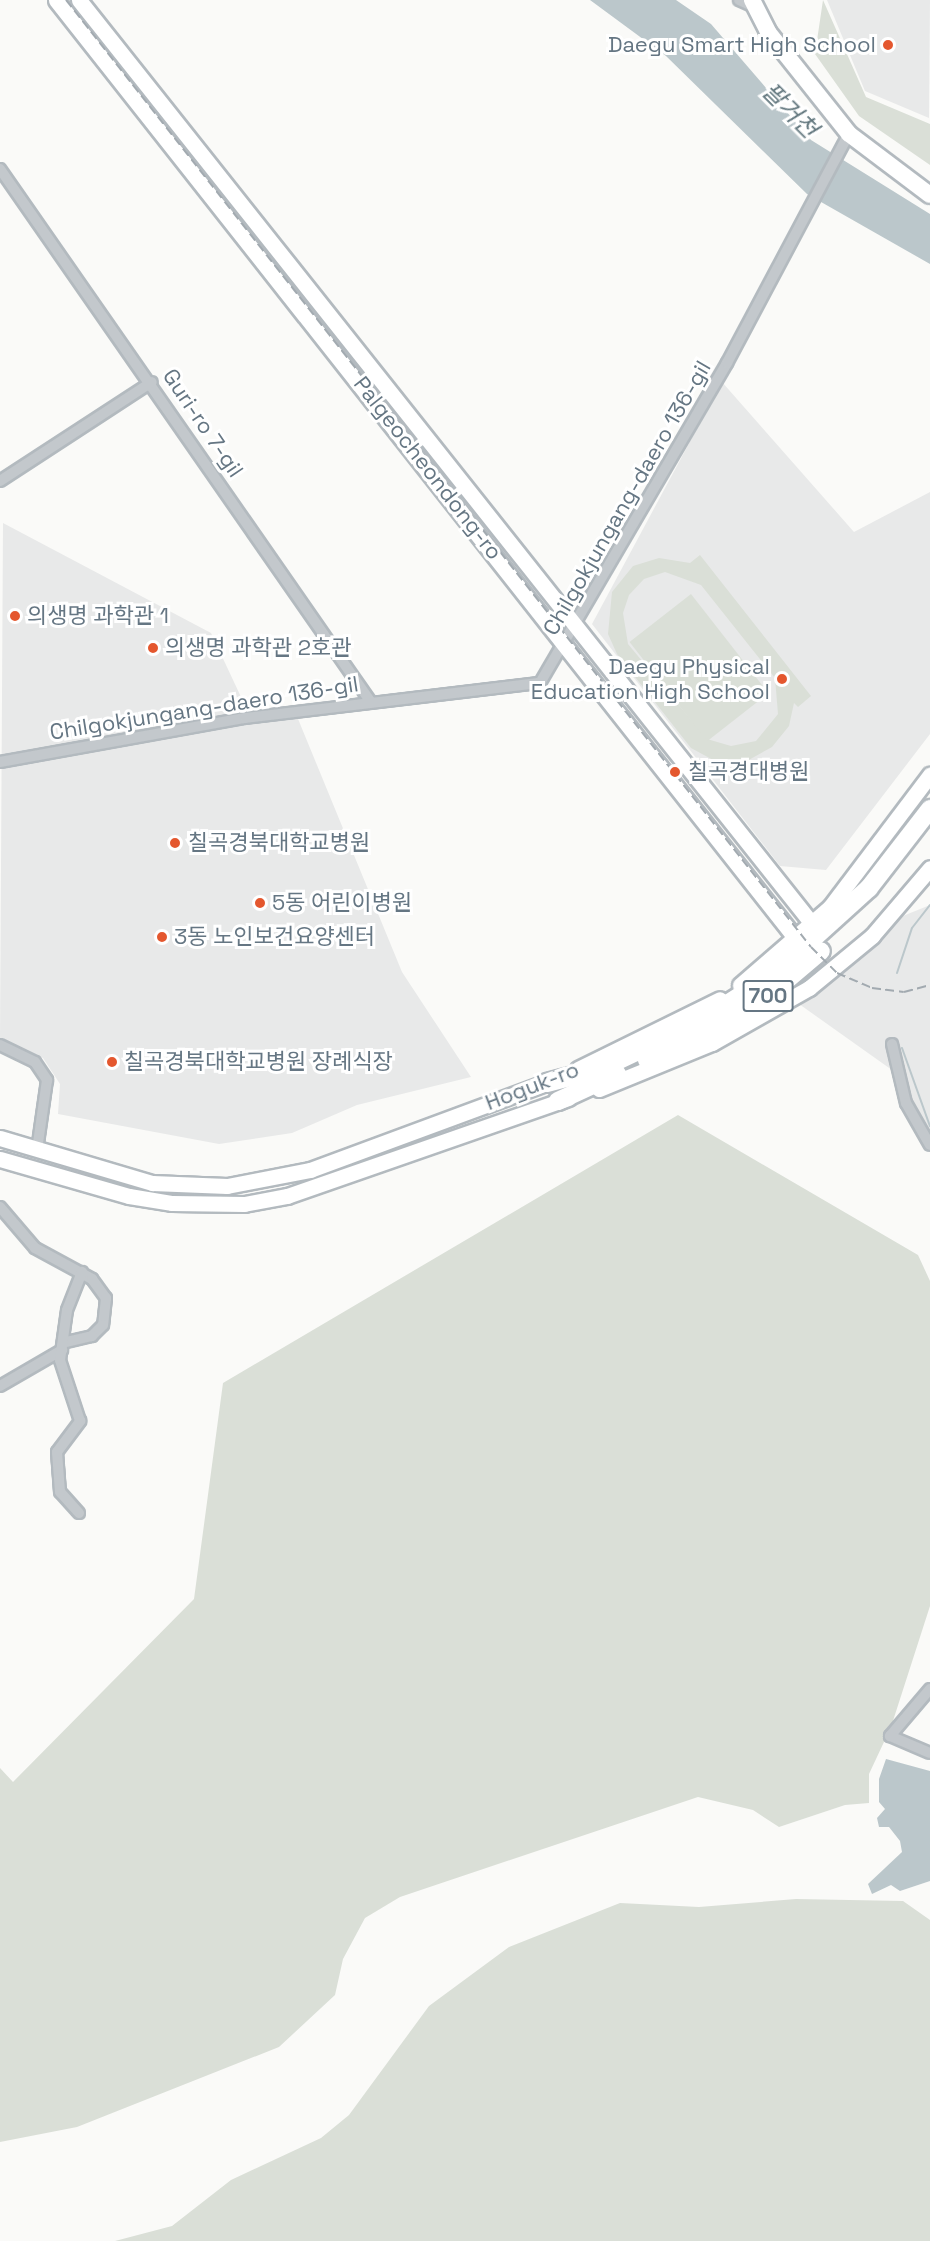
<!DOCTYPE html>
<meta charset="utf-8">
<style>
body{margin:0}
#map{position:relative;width:930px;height:2241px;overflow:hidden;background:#fafaf8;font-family:"Space Grotesk","Noto Sans KR",sans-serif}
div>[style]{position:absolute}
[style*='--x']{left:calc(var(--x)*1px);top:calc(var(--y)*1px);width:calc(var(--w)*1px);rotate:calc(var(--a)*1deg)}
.built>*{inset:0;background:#e8e9e9}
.green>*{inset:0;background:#dadfd7;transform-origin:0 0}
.water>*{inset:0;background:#bbc7cb}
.stream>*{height:2px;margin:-1px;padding:0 1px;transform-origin:1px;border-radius:1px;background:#bbc7cb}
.roads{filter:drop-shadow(2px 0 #b3babf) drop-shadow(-2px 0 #b3babf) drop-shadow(0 2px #b3babf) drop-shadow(0 -2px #b3babf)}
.street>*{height:10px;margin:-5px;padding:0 5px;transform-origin:5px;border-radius:5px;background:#c3c8cc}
.secondary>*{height:15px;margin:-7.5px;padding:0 7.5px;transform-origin:7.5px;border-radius:7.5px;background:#fff}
.primary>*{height:16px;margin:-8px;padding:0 8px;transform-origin:8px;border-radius:8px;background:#fff}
.highway>*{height:18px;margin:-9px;padding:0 9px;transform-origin:9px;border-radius:9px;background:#fff}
.rail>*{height:2px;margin-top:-1px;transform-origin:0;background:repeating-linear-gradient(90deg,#a2aab0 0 9px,transparent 0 13.5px)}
.dots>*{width:16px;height:16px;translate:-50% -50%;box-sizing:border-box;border:3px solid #fff;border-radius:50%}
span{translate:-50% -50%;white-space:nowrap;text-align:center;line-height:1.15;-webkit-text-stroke:6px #fff;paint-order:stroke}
.shield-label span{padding:2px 4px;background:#fff;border:2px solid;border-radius:4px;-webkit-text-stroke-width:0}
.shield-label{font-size:21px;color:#657683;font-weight:700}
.poi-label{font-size:22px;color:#657683}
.right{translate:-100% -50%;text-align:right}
.left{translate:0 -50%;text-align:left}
.street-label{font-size:22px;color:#657683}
.water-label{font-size:24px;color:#60757c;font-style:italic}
</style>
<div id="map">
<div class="built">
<i style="clip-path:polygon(827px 0,930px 0,929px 118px,865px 91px)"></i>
<i style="clip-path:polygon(722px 382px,854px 532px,930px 492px,930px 734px,826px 870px,780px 866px,592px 624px)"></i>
<i style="clip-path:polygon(3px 523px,211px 633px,249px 714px,296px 714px,402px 972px,471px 1077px,357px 1105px,292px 1133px,219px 1144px,58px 1114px,60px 1084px,43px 1058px,0 1038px)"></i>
<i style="clip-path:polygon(930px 905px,930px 1137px,899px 1075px,792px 999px,898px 918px)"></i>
</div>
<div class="green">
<i style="clip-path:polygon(823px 0,866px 97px,930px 124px,930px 165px,859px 116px,815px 54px)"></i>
<i style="clip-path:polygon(evenodd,700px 555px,811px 696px,798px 707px,794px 703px,789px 726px,772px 747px,745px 762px,715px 761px,691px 748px,617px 654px,608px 634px,612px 592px,633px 566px,659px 558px,690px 563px,700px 555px,665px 572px,701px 585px,775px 678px,778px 714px,756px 741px,731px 746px,707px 739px,628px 644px,623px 613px,629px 595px,644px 579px,665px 572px)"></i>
<i style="left:691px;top:594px;width:126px;height:78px;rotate:52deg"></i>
<i style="clip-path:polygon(678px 1115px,918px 1255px,930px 1281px,930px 1606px,891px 1727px,869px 1774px,869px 1803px,845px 1805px,779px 1827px,753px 1810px,698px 1797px,400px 1897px,365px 1918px,343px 1959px,335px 1995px,279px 2047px,77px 2127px,0 2142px,0 1768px,13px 1782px,194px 1599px,223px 1383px)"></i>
<i style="clip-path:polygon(796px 1899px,903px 1901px,930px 1920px,930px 2241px,115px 2241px,172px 2226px,231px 2180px,321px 2138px,349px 2115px,429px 2006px,509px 1947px,620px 1903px,699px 1907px)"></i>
</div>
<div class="water">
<i style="clip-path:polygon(590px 0,676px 0,711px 24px,811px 140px,930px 214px,930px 264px,807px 194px,666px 56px)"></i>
<i style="clip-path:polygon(886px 1759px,930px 1771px,930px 1881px,900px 1891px,891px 1885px,872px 1894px,868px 1884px,902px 1852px,900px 1841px,889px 1827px,879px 1827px,877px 1818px,885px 1809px,879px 1802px,879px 1779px)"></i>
</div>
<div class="stream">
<i style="--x:897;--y:973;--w:47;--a:-71.6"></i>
<i style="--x:912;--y:928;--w:29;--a:-52"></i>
<i style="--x:902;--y:1048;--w:83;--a:70.3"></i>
</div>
<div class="roads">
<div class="street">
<i style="--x:739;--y:0;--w:17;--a:24"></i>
<i style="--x:0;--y:169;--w:648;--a:55.18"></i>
<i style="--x:0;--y:481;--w:181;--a:-33.1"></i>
<i style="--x:0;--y:762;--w:249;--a:-10.2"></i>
<i style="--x:245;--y:718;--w:297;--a:-6.8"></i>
<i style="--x:540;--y:683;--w:371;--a:-59.7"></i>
<i style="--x:727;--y:363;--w:259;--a:-62"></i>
<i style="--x:892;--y:1044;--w:61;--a:76.7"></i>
<i style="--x:906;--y:1103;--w:48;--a:60.3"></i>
<i style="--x:0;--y:1045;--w:39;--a:26"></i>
<i style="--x:35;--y:1062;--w:22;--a:56"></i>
<i style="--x:47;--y:1080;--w:71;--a:98.1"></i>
<i style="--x:0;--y:1207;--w:54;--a:49.5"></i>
<i style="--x:35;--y:1248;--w:65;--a:28.5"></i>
<i style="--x:92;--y:1279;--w:24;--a:54"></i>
<i style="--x:106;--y:1298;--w:27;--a:96"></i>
<i style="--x:103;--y:1325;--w:16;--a:135"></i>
<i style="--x:92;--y:1336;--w:27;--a:167"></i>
<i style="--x:0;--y:1386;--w:72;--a:-30.1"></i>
<i style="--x:79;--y:1513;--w:28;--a:-132"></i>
<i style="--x:60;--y:1492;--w:40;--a:-94.3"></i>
<i style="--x:57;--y:1452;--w:39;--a:-53"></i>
<i style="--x:80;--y:1421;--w:64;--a:-108.2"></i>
<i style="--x:60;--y:1360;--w:50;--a:-82"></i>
<i style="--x:67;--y:1310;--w:41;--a:-68.5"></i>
<i style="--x:930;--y:1689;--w:62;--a:130.4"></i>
<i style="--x:890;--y:1736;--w:43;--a:23"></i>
</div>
<div class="secondary">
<i style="--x:56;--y:0;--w:1196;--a:51.76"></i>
<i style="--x:79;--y:0;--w:1181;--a:51.57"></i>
<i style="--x:740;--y:985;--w:119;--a:-40.9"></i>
<i style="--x:830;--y:907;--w:166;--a:-52.9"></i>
<i style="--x:578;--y:1069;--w:158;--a:-26.2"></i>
<i style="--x:599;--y:1089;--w:122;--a:-22.2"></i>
<i style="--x:712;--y:1043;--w:112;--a:-29.6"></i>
<i style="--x:809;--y:988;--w:82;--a:-39.5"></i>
<i style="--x:872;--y:936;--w:89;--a:-49.5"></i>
<i style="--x:0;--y:1138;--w:159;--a:16.5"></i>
<i style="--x:152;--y:1183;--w:75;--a:2.3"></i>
<i style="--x:227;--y:1186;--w:85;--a:-10.9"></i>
<i style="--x:310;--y:1170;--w:262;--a:-20.3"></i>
<i style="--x:0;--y:1159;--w:134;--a:16"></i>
<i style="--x:129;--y:1196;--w:44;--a:9.2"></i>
<i style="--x:172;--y:1203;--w:72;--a:0.8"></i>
<i style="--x:244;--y:1204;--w:44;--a:-10.5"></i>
<i style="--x:287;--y:1196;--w:298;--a:-19.2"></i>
</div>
<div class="primary">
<i style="--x:752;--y:0;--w:36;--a:63"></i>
<i style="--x:768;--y:32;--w:130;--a:51.5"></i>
<i style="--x:849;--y:134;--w:101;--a:37"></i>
</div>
<div class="highway">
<i style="--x:647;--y:1060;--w:129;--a:-27.2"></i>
<i style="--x:762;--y:1001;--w:77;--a:-40.3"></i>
<i style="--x:547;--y:1083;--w:55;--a:-14.8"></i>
<i style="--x:600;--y:1069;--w:110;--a:-25.4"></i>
<i style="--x:699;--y:1022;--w:89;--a:-32.6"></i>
<i style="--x:774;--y:974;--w:128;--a:-42.2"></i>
<i style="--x:869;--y:888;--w:100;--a:-52.3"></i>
<i style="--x:558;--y:1101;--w:65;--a:-24.6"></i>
</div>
</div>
<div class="rail">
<i style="--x:66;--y:0;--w:1205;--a:51.81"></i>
<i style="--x:811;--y:947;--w:37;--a:45"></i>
<i style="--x:837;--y:973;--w:38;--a:23"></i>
<i style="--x:872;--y:988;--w:32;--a:7"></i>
<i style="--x:904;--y:992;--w:27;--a:-15"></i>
</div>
<div class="dots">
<i style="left:888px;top:45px;background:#e4572e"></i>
<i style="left:15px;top:616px;background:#e4572e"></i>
<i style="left:153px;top:648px;background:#e4572e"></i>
<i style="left:782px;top:679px;background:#e4572e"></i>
<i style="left:675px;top:772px;background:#e4572e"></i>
<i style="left:175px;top:843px;background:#e4572e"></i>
<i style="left:260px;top:903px;background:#e4572e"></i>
<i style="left:162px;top:937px;background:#e4572e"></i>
<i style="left:112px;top:1062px;background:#e4572e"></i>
</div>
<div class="shield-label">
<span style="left:768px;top:996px">700</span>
</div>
<div class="poi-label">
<span class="right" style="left:876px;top:45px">Daegu Smart High School</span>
<span class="left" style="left:27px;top:616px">의생명 과학관 1</span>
<span class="left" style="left:165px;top:648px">의생명 과학관 2호관</span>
<span class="right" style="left:770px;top:679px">Daegu Physical<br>Education High School</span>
<span class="left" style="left:688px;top:772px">칠곡경대병원</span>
<span class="left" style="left:188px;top:843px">칠곡경북대학교병원</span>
<span class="left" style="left:272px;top:903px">5동 어린이병원</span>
<span class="left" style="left:174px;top:937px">3동 노인보건요양센터</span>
<span class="left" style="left:124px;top:1062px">칠곡경북대학교병원 장례식장</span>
</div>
<div class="street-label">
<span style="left:203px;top:423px;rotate:56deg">Guri-ro 7-gil</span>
<span style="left:428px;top:468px;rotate:52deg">Palgeocheondong-ro</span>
<span style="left:627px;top:498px;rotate:-60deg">Chilgokjungang-daero 136-gil</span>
<span style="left:204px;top:708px;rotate:-9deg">Chilgokjungang-daero 136-gil</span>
<span style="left:532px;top:1086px;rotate:-21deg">Hoguk-ro</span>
</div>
<div class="water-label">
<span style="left:790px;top:110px;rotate:45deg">팔거천</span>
</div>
</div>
